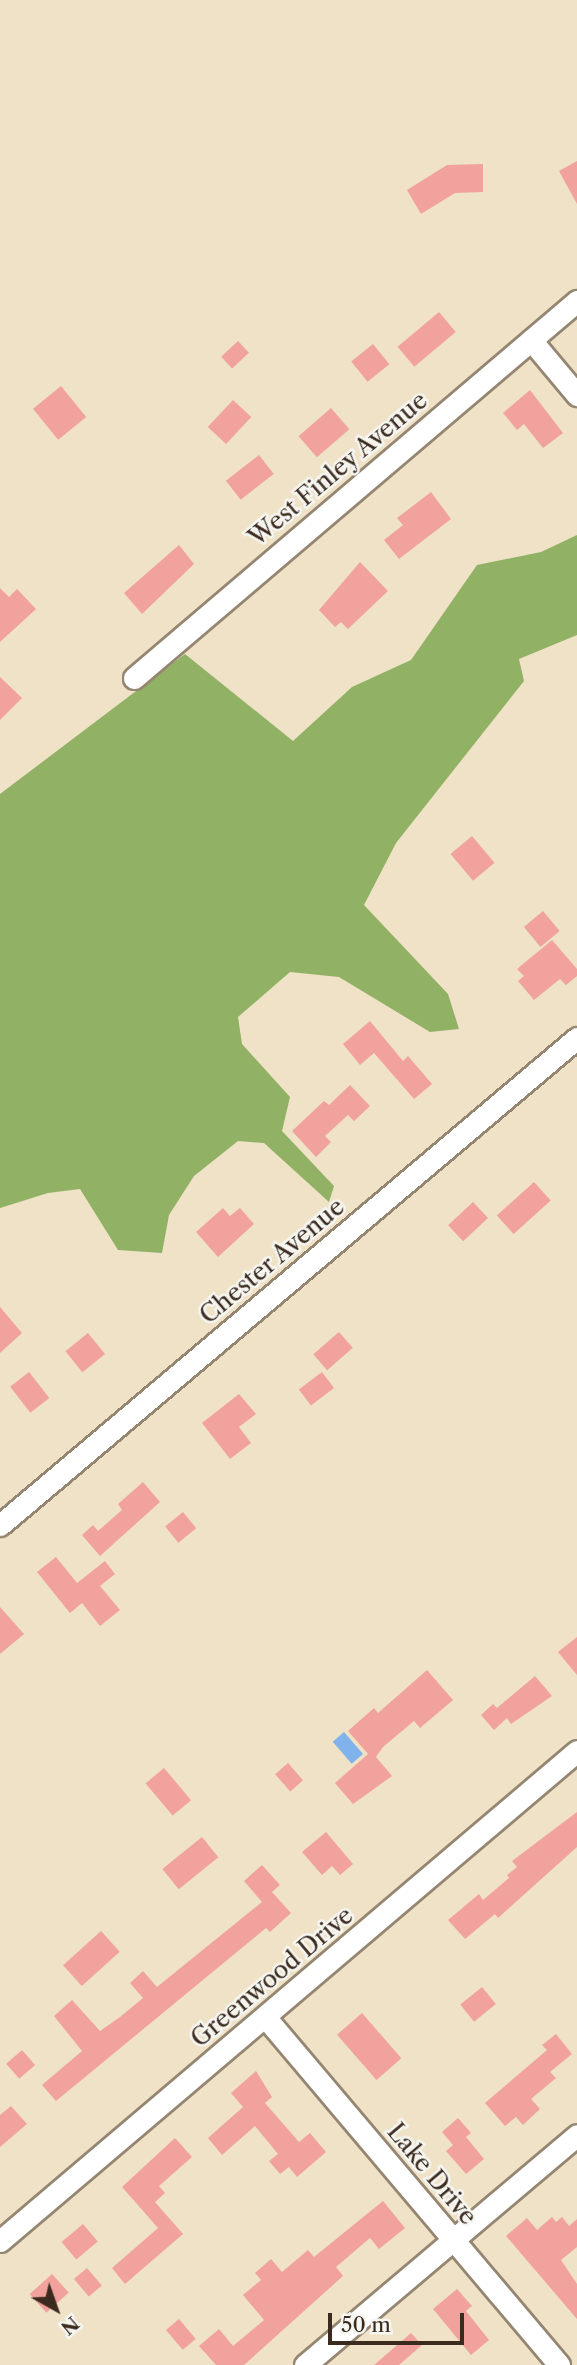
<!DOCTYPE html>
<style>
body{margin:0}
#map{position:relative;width:577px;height:2365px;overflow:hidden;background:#efe2c7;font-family:"Libre Caslon Text",serif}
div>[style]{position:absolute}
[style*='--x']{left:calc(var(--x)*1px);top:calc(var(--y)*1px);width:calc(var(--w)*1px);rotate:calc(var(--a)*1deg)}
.forest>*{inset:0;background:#91b164}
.water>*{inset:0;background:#80b2ec;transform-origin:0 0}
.building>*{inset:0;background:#f1a29c;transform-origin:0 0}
.roads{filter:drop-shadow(2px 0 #958672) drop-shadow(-2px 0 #958672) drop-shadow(0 2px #958672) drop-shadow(0 -2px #958672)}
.street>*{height:21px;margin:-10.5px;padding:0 10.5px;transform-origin:10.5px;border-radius:10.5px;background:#fff}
span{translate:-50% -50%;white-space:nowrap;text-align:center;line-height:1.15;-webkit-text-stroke:5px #f6f6f2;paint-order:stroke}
.street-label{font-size:24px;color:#3b2a1e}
.north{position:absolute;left:21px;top:2274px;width:70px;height:70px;-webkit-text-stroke:5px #f6f6f2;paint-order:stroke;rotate:140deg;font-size:19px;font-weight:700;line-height:28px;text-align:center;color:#3b2a1e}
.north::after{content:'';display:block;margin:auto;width:24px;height:32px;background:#3b2a1e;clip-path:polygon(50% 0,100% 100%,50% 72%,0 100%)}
.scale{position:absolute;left:328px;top:2313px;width:136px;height:32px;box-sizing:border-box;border:4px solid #3b2a1e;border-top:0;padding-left:9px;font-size:21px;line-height:24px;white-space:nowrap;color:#3b2a1e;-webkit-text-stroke:5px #f6f6f2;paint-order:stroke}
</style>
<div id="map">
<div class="forest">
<i style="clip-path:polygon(577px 535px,577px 635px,519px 659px,524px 681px,396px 843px,364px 905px,448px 994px,459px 1029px,430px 1032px,339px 977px,290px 972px,238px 1017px,242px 1044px,290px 1097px,282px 1131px,334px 1186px,329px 1202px,264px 1143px,238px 1141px,194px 1176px,169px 1215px,162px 1253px,118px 1250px,80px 1189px,48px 1193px,0 1208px,0 794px,185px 654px,293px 741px,352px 687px,411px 660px,477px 565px,541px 552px)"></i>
</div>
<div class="water">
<i style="left:344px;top:1732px;width:29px;height:15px;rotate:49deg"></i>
</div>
<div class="building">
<i style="clip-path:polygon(577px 161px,577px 204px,559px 171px)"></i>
<i style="clip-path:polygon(483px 164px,483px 192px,455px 193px,421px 214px,407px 190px,447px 165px)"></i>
<i style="left:439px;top:312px;width:26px;height:54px;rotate:50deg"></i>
<i style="left:238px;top:341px;width:16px;height:23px;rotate:47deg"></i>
<i style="left:373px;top:344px;width:26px;height:28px;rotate:51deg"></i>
<i style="left:61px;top:386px;width:40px;height:36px;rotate:51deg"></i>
<i style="clip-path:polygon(530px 390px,563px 433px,543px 448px,524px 424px,517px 430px,503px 413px)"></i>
<i style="left:233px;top:400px;width:25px;height:37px;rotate:43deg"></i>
<i style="left:331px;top:408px;width:28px;height:43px;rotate:49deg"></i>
<i style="left:259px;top:455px;width:24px;height:42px;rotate:52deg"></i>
<i style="clip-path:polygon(431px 492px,451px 519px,399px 559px,384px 540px,403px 525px,397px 518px)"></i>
<i style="clip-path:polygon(179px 545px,194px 564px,142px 614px,124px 593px)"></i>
<i style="clip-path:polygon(360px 562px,388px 591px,348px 629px,341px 622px,335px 627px,319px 610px)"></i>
<i style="clip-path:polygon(0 588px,9px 597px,17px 589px,36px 609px,0 642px)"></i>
<i style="clip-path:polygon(0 677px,22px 698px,0 720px)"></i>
<i style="left:472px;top:836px;width:35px;height:28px;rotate:50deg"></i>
<i style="left:543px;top:911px;width:26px;height:25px;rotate:50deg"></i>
<i style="clip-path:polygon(552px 940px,577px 969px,577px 976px,566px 985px,560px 979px,534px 1000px,518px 981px,524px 976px,517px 969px)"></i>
<i style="clip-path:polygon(370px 1021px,403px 1061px,408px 1056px,432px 1084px,414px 1099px,374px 1053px,360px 1065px,343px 1044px)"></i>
<i style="clip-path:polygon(350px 1085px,370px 1106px,354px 1121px,348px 1115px,325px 1136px,331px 1142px,316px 1157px,292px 1131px,324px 1101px,329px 1105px)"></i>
<i style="left:534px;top:1182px;width:25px;height:50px;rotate:48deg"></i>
<i style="left:473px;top:1202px;width:22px;height:34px;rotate:47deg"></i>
<i style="clip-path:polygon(223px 1208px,230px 1216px,240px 1208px,254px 1224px,218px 1257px,196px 1232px)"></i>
<i style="clip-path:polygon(0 1307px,22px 1333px,0 1353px)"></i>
<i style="left:339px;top:1332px;width:21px;height:34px;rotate:49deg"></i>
<i style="left:88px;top:1333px;width:27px;height:29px;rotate:51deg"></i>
<i style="left:29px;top:1372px;width:33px;height:24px;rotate:52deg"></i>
<i style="left:322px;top:1372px;width:20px;height:29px;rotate:53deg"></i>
<i style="clip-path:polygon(239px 1394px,256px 1414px,239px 1427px,251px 1443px,230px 1459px,202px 1423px)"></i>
<i style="clip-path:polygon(143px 1482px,160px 1502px,100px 1556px,82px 1535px,93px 1525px,98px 1531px,122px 1510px,118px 1504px)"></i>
<i style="left:183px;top:1512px;width:21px;height:23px;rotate:51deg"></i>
<i style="clip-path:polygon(56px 1557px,77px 1583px,105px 1561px,115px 1574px,100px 1586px,120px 1610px,100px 1626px,82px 1603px,70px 1613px,37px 1572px)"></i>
<i style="clip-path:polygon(0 1607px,24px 1634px,0 1654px)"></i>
<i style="clip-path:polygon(577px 1637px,577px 1675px,558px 1652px)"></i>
<i style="clip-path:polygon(427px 1670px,453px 1700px,420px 1728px,414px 1721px,383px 1747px,376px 1757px,392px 1776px,353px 1804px,335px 1783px,368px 1754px,348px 1731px,374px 1708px,378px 1713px)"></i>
<i style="clip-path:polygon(535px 1676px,552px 1696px,511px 1724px,507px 1718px,494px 1730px,481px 1715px,493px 1704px,497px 1708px)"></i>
<i style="left:288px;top:1763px;width:23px;height:17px;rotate:49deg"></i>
<i style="left:164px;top:1768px;width:42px;height:24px;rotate:50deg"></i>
<i style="clip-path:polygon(577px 1812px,577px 1847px,498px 1918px,495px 1914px,465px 1939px,448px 1920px,479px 1894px,483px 1900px,509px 1878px,507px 1875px,517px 1867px,512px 1861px)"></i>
<i style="clip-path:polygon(326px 1832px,353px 1864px,340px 1875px,332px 1866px,322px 1875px,302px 1852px)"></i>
<i style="left:202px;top:1837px;width:26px;height:51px;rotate:51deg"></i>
<i style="clip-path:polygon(262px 1865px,280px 1885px,272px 1892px,291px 1913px,270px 1932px,266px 1928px,56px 2101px,42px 2085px,82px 2051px,54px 2016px,72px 2000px,100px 2031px,120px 2017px,143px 1998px,130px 1983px,143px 1971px,157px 1987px,262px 1902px,244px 1881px)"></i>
<i style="left:101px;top:1931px;width:28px;height:51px;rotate:48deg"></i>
<i style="left:482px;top:1987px;width:22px;height:28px;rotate:51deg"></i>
<i style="left:362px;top:2013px;width:60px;height:33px;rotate:49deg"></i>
<i style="clip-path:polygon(556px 2034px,572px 2054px,550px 2072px,556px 2078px,531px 2099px,540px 2109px,523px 2125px,516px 2117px,505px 2126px,485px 2103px,547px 2050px,542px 2045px)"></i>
<i style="left:22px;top:2050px;width:20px;height:21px;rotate:49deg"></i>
<i style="clip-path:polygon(256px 2071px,272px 2097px,265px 2103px,299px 2142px,310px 2133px,326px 2152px,297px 2177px,289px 2167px,280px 2174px,269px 2161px,278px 2154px,255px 2126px,222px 2155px,208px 2138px,243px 2107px,231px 2093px)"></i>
<i style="clip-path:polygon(11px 2106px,27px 2124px,0 2147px,0 2115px)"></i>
<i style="clip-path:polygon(458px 2118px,471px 2133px,466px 2137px,484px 2159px,466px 2174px,446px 2151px,453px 2145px,442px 2132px)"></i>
<i style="clip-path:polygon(175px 2138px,192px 2157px,159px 2186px,165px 2193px,155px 2202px,183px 2234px,125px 2284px,112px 2268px,158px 2228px,122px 2187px)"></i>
<i style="clip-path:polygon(383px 2201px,405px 2228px,379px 2249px,370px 2238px,336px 2267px,343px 2276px,244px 2365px,216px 2365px,199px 2346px,219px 2329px,233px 2346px,264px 2320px,243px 2295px,261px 2280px,255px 2273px,271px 2259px,282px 2272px,308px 2250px,314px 2257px)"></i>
<i style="clip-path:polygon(552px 2217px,556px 2222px,562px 2217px,569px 2226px,577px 2219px,577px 2247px,561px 2260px,577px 2284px,577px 2319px,506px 2236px,527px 2218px,537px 2230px)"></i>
<i style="left:83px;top:2224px;width:23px;height:28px;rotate:50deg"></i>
<i style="left:87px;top:2268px;width:23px;height:17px;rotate:50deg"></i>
<i style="left:52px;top:2274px;width:25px;height:30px;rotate:48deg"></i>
<i style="clip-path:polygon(457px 2289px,472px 2306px,466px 2311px,489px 2340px,471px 2355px,433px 2309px)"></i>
<i style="left:179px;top:2319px;width:26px;height:17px;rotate:50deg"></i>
<i style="clip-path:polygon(411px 2333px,422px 2345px,399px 2365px,374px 2365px)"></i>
</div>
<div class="roads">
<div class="street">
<i style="--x:531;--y:340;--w:72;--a:50.1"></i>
<i style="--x:134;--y:678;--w:582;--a:-40.4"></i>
<i style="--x:0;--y:1525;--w:755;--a:-40.17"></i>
<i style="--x:266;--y:2018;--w:454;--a:49.8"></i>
<i style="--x:0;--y:2241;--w:757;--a:-40.34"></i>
<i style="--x:305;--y:2365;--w:356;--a:-40.2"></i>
</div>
</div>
<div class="street-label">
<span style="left:338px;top:469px;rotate:-40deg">West Finley Avenue</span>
<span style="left:272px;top:1261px;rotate:-40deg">Chester Avenue</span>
<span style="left:272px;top:1977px;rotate:-40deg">Greenwood Drive</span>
<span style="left:432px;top:2174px;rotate:50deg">Lake Drive</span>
</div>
<div class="north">N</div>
<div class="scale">50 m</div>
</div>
